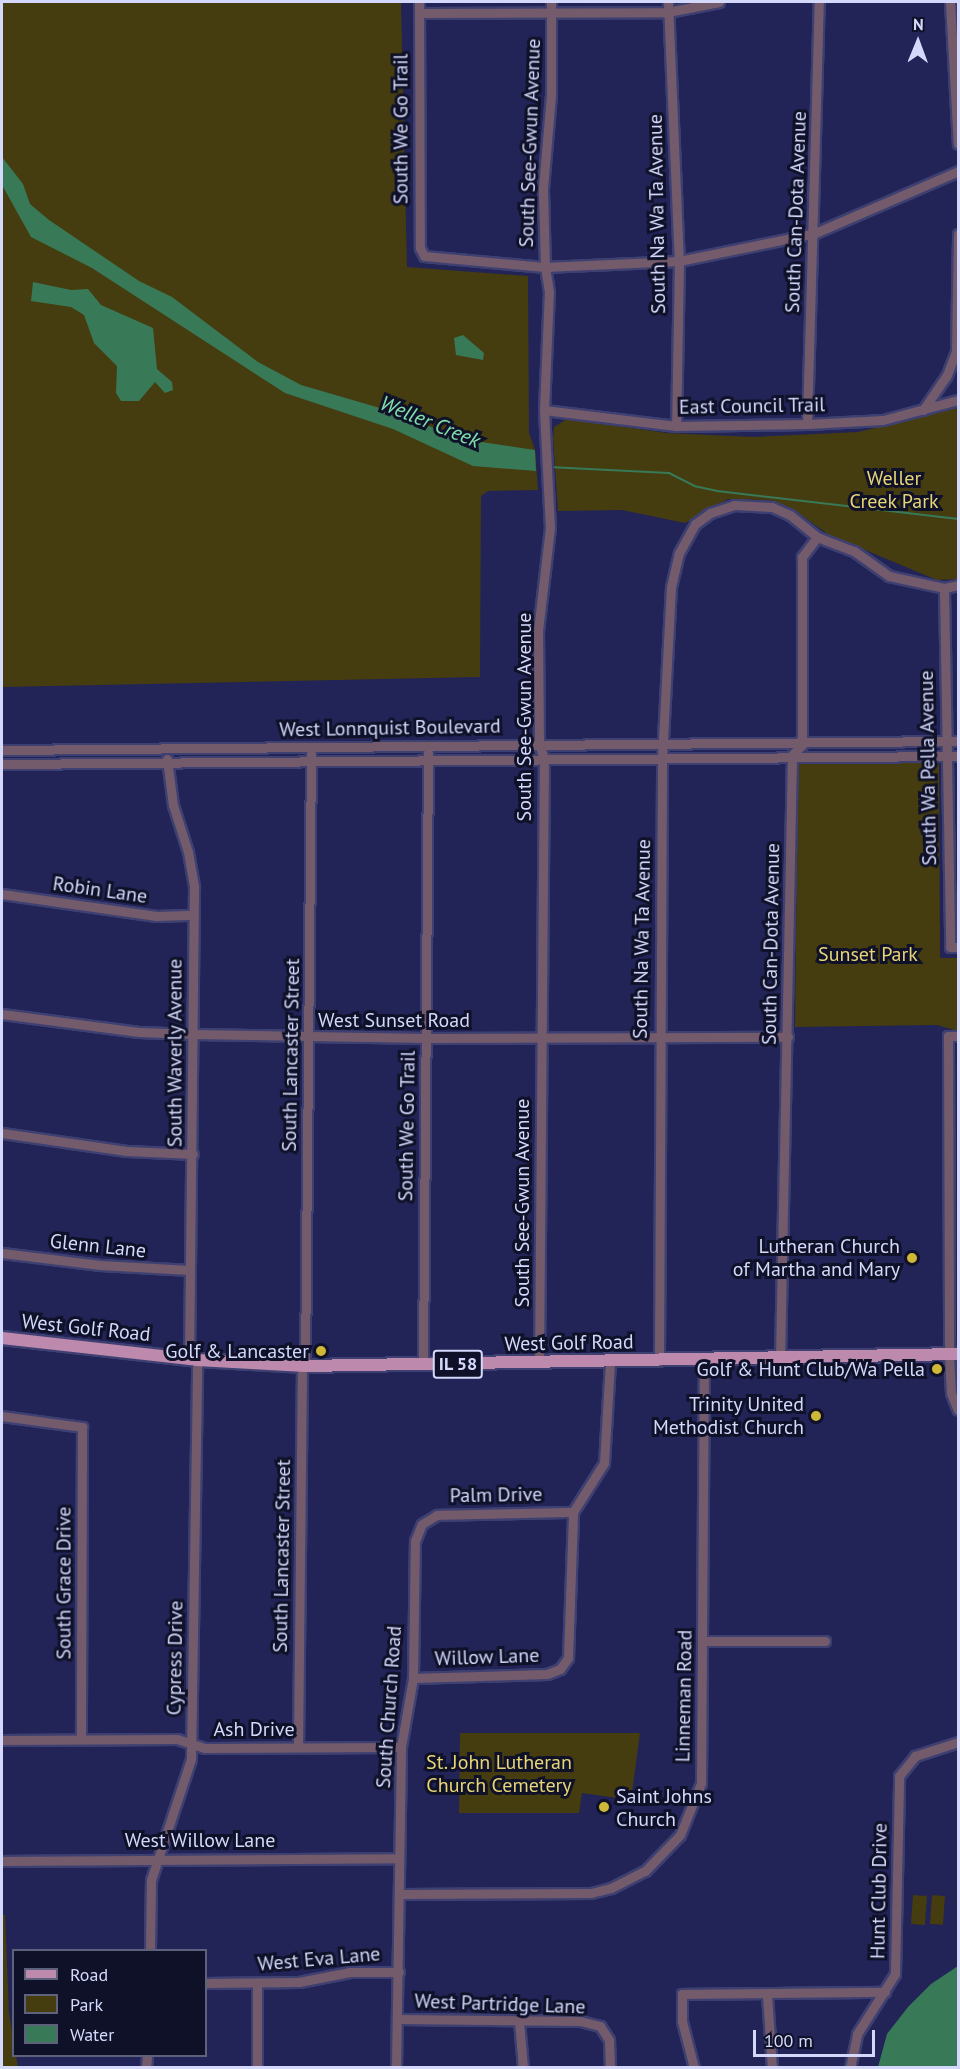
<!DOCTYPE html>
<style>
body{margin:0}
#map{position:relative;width:960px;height:2069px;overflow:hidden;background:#222357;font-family:"PT Sans",sans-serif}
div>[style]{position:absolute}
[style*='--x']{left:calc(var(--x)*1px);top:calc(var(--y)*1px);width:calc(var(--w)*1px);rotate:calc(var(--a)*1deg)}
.green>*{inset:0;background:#453c0f;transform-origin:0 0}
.water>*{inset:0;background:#387a58}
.stream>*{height:2px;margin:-1px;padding:0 1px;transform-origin:1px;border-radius:1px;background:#387a58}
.roads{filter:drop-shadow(2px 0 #3e4071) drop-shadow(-2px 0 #3e4071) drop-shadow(0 2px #3e4071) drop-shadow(0 -2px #3e4071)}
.minor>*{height:9px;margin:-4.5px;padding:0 4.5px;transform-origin:4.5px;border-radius:4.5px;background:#745b6c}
.major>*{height:12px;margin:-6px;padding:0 6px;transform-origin:6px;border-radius:6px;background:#bd89ad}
.dots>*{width:16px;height:16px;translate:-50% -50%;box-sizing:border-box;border:3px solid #0f1128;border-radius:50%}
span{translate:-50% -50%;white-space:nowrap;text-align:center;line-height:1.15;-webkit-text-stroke:6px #0f1128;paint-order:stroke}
.shield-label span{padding:2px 4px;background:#0f1128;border:2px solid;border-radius:4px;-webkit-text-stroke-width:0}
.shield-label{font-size:18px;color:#d4d9fb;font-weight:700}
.street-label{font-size:20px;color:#d4d9fb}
.park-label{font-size:20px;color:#e8d576}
.poi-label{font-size:20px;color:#d4d9fb}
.right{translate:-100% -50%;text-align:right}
.left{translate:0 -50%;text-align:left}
.water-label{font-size:21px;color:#80e0ab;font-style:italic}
.frame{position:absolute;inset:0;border:3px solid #d4d9fb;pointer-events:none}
.legend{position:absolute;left:12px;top:1949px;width:195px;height:108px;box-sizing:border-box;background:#0f1128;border:2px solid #5e617c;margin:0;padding:8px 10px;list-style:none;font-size:18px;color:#d4d9fb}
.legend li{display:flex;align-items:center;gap:12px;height:30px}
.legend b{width:30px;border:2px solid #5e617c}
.north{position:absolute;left:888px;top:12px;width:60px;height:60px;-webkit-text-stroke:4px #0f1128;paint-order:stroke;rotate:1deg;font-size:16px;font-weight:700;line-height:24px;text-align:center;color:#d4d9fb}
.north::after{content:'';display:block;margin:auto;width:21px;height:27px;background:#d4d9fb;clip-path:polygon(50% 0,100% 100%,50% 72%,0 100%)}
.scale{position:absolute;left:753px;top:2030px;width:122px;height:27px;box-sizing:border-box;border:3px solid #d4d9fb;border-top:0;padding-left:8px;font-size:18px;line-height:21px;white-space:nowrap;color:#d4d9fb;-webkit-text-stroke:4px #0f1128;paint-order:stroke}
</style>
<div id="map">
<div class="green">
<i style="clip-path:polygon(2px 2px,401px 2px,407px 267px,528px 276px,529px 433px,535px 450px,538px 490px,488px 491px,481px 496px,480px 677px,2px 687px)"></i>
<i style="clip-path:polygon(958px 408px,958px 579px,937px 580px,829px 535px,793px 509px,769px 500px,728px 499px,685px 523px,622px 510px,558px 511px,553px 438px,554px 427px,567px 419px,667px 433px,754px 437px,858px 432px)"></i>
<i style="clip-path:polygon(935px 759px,939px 765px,940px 958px,958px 958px,958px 1031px,937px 1025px,795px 1027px,798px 760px)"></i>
<i style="clip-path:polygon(460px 1733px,640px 1733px,631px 1800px,582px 1793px,579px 1813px,459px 1813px)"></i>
<i style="left:913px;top:1895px;width:14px;height:29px;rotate:4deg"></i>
<i style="left:932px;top:1895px;width:13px;height:29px;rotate:4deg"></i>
<i style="clip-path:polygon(2px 1915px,5px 1915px,9px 2013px,18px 2067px,2px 2067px)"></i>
</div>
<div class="water">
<i style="clip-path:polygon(2px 157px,23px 184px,30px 204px,49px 220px,139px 281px,172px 297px,258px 362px,301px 385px,397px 413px,461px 439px,535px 450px,536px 471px,473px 466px,393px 429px,285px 393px,92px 268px,31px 237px,2px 185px)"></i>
<i style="clip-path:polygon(33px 282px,71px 290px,88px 289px,101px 305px,153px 328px,157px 369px,172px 382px,173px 390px,165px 393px,155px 382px,139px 401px,121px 401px,116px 393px,117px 366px,94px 343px,84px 315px,71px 307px,31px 301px)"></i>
<i style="clip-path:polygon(463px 335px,484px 353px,483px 360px,456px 355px,454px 338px)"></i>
<i style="clip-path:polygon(958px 1966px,958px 2067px,878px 2067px,887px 2034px,908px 2007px,931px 1984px)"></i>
</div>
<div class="stream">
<i style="--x:549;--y:467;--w:120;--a:2.9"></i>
<i style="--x:669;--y:473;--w:28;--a:27"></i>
<i style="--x:694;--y:486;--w:24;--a:12"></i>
<i style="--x:717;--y:491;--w:243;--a:6.6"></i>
</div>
<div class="roads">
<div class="minor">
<i style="--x:419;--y:2;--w:246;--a:89.8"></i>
<i style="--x:420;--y:248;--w:9;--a:63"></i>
<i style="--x:424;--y:256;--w:121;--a:5.2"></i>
<i style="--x:545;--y:267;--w:134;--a:-2.6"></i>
<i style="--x:679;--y:261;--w:139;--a:-11.6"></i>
<i style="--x:815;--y:233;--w:156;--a:-23.4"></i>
<i style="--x:668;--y:2;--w:259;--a:87.6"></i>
<i style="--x:679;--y:261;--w:165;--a:91"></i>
<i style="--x:950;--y:2;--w:142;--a:86.8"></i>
<i style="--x:419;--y:13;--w:249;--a:-0.2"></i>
<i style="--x:668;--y:12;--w:52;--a:-11.1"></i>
<i style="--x:544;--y:410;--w:133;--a:6.9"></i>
<i style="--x:676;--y:426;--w:131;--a:-0.9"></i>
<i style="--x:807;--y:424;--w:76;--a:-3"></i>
<i style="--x:883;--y:420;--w:78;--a:-14.9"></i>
<i style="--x:923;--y:410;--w:42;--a:-55.6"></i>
<i style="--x:947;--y:375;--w:25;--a:-69"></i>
<i style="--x:956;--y:352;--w:118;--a:-89"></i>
<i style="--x:807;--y:424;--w:422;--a:-88.4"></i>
<i style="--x:944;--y:588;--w:359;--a:89"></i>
<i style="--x:950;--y:947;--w:8;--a:0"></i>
<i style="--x:2;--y:750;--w:956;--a:-0.54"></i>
<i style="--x:167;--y:759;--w:46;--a:82.6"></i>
<i style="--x:173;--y:805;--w:49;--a:72.3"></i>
<i style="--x:188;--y:852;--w:36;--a:80"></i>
<i style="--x:194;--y:887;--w:472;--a:90.6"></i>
<i style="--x:2;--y:764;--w:956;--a:-0.48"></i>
<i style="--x:2;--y:894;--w:156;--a:8.1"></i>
<i style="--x:156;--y:916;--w:38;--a:-2"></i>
<i style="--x:2;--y:1014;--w:138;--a:7.5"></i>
<i style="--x:139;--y:1032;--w:54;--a:2.1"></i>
<i style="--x:193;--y:1034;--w:233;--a:1"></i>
<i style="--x:426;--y:1038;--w:362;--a:-0.2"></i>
<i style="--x:958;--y:1036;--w:10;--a:180"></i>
<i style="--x:948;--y:1036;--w:319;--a:89.8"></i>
<i style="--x:949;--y:1355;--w:38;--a:87"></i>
<i style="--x:951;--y:1393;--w:18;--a:68"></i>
<i style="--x:2;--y:1133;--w:126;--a:8.2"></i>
<i style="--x:127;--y:1151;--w:66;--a:2.6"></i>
<i style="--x:2;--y:1253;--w:99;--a:7"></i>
<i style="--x:100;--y:1265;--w:90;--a:3.2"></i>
<i style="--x:780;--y:1359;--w:604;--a:-88.86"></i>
<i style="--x:792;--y:755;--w:14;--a:-45"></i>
<i style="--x:802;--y:745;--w:188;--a:-90"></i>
<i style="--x:802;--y:557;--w:25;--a:-53"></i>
<i style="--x:659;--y:1361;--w:603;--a:-89.71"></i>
<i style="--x:662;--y:758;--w:171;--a:-87"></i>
<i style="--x:671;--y:587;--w:35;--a:-77"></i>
<i style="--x:679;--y:553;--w:33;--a:-61"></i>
<i style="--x:695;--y:524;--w:19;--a:-36"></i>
<i style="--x:710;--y:513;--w:25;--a:-18"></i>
<i style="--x:734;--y:505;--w:38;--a:3"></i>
<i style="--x:772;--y:507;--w:20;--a:24"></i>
<i style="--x:790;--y:515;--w:35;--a:39"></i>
<i style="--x:817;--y:537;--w:40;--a:21"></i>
<i style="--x:854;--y:551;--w:43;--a:35.5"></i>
<i style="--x:889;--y:576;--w:56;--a:12.3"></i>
<i style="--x:944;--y:588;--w:14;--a:-12"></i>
<i style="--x:539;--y:1363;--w:604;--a:-89.53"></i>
<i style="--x:544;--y:759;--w:16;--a:-108"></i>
<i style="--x:539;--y:744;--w:113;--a:-90.5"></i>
<i style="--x:538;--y:631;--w:104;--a:-83.4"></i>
<i style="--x:550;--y:528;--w:118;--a:-92.9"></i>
<i style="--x:544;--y:410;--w:118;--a:-87.6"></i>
<i style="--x:549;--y:292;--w:25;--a:-99"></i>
<i style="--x:545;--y:267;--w:79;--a:-91.5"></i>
<i style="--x:543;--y:188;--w:93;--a:-85.1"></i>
<i style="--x:551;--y:95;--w:93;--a:-90"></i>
<i style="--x:423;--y:1364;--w:611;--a:-89.53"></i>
<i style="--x:305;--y:1366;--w:612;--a:-89.44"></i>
<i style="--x:2;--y:1416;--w:81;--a:7.8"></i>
<i style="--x:82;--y:1427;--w:311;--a:90.2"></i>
<i style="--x:704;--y:1641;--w:121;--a:0"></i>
<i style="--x:413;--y:1678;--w:134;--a:-1.7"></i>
<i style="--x:547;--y:1674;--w:14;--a:-21"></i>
<i style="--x:560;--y:1669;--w:14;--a:-54"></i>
<i style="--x:568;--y:1658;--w:146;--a:-88"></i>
<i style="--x:573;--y:1512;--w:58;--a:-57.7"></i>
<i style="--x:604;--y:1463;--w:101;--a:-86.6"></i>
<i style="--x:2;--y:1740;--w:175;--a:-0.3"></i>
<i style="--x:177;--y:1739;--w:29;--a:18"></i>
<i style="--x:205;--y:1748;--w:196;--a:-0.3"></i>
<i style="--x:298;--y:1747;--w:381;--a:-89.4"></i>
<i style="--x:2;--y:1861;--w:397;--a:-0.4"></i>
<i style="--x:400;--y:1894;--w:191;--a:-0.3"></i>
<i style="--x:591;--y:1893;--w:21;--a:-14"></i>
<i style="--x:611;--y:1888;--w:38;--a:-27"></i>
<i style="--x:645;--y:1871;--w:50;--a:-45.8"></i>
<i style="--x:680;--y:1835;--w:56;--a:-68"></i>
<i style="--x:701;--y:1783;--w:423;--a:-89.6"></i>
<i style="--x:150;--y:1950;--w:70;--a:-89.2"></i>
<i style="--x:151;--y:1880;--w:127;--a:-71.7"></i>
<i style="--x:191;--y:1759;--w:399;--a:-89.1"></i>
<i style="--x:206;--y:1983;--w:93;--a:-0.6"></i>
<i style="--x:299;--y:1982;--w:52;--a:-11.1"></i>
<i style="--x:350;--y:1972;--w:49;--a:0"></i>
<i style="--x:767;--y:1995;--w:73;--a:86.1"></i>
<i style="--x:399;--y:2019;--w:181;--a:0.6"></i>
<i style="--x:580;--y:2021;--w:21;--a:14"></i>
<i style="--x:600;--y:2026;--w:17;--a:57"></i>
<i style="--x:609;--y:2040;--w:28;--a:88"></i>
<i style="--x:519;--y:2021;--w:47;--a:85.1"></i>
<i style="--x:146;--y:2068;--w:12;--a:-85"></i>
<i style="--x:257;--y:2068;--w:85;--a:-90"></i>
<i style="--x:396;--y:2068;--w:321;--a:-89.1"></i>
<i style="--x:401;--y:1747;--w:70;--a:-80.1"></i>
<i style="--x:413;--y:1678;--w:137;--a:-89.2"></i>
<i style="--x:415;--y:1541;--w:18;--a:-68"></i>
<i style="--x:422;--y:1524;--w:17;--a:-31"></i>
<i style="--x:437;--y:1515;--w:136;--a:-1.3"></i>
<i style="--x:694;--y:2068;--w:49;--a:-104.3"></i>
<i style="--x:682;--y:2021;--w:27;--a:-90"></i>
<i style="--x:682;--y:1994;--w:203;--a:-0.6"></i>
<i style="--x:850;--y:2068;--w:35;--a:-78"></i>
<i style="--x:857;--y:2034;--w:71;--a:-57.7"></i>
<i style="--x:895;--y:1974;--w:198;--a:-88.8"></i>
<i style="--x:899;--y:1776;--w:26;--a:-51"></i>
<i style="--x:915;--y:1756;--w:45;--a:-18"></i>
</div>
<div class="major">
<i style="--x:2;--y:1338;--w:196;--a:6.4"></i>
<i style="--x:197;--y:1360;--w:108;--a:3.2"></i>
<i style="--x:305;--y:1366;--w:653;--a:-1.05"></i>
</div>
</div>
<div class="dots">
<i style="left:912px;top:1258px;background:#cfb837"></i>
<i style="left:321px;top:1351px;background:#cfb837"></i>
<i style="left:937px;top:1369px;background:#cfb837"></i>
<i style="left:816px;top:1416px;background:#cfb837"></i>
<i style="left:604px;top:1807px;background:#cfb837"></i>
</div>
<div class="shield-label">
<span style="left:458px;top:1364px">IL 58</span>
</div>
<div class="street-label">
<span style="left:401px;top:129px;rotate:-90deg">South We Go Trail</span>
<span style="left:530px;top:143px;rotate:-88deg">South See-Gwun Avenue</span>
<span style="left:796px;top:212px;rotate:-88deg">South Can-Dota Avenue</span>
<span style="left:657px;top:214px;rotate:-91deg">South Na Wa Ta Avenue</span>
<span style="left:752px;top:406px;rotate:-1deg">East Council Trail</span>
<span style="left:524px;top:717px;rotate:-90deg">South See-Gwun Avenue</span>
<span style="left:390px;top:728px;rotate:-1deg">West Lonnquist Boulevard</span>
<span style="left:928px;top:768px;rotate:-91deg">South Wa Pella Avenue</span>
<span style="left:100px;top:890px;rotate:8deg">Robin Lane</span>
<span style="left:642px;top:939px;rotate:-89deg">South Na Wa Ta Avenue</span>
<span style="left:771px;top:944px;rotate:-89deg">South Can-Dota Avenue</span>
<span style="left:394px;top:1020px">West Sunset Road</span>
<span style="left:175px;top:1053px;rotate:-90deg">South Waverly Avenue</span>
<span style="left:291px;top:1055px;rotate:-89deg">South Lancaster Street</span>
<span style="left:407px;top:1126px;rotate:-89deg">South We Go Trail</span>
<span style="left:522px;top:1203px;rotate:-90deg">South See-Gwun Avenue</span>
<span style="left:98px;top:1246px;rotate:6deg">Glenn Lane</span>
<span style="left:86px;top:1328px;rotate:6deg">West Golf Road</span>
<span style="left:569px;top:1343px;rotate:-1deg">West Golf Road</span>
<span style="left:496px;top:1495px;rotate:-1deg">Palm Drive</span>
<span style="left:282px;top:1556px;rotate:-89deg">South Lancaster Street</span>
<span style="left:64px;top:1583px;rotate:-90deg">South Grace Drive</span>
<span style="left:487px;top:1657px;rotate:-2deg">Willow Lane</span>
<span style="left:175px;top:1658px;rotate:-89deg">Cypress Drive</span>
<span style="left:684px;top:1696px;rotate:-89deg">Linneman Road</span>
<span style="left:389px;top:1707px;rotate:-86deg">South Church Road</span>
<span style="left:254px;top:1729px">Ash Drive</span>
<span style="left:200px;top:1840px">West Willow Lane</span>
<span style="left:879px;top:1891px;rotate:-89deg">Hunt Club Drive</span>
<span style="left:319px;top:1959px;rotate:-5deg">West Eva Lane</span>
<span style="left:500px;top:2004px;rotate:2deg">West Partridge Lane</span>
</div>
<div class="park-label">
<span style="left:894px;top:490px">Weller<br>Creek Park</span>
<span style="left:868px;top:954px">Sunset Park</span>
<span style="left:499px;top:1774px">St. John Lutheran<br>Church Cemetery</span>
</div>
<div class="poi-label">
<span class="right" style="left:900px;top:1258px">Lutheran Church<br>of Martha and Mary</span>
<span class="right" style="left:309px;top:1351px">Golf &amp; Lancaster</span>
<span class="right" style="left:925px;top:1369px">Golf &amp; Hunt Club/Wa Pella</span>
<span class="right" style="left:804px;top:1416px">Trinity United<br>Methodist Church</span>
<span class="left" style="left:616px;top:1808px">Saint Johns<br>Church</span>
</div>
<div class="water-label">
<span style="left:430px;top:422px;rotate:22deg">Weller Creek</span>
</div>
<div class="frame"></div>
<ul class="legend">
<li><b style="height:8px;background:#bd89ad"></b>Road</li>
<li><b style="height:16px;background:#453c0f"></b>Park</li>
<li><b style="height:16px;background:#387a58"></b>Water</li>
</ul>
<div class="north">N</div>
<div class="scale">100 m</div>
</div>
